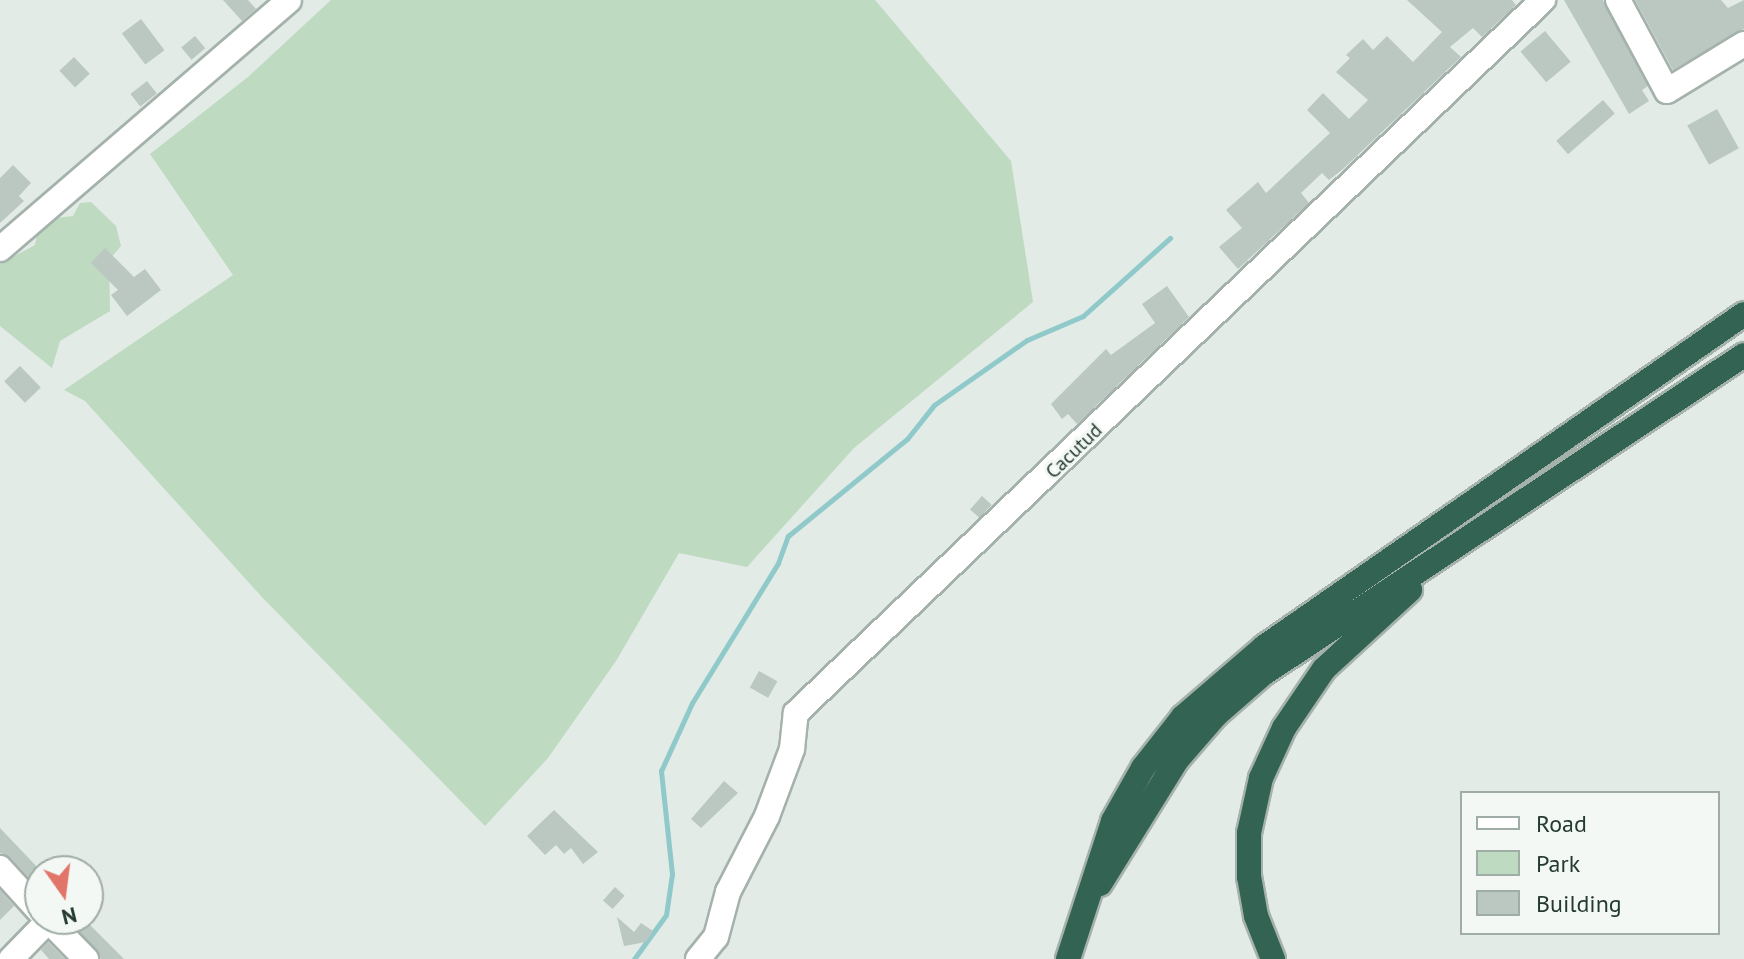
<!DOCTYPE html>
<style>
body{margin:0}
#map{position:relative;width:1744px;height:959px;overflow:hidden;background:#e2ebe6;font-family:"PT Sans",sans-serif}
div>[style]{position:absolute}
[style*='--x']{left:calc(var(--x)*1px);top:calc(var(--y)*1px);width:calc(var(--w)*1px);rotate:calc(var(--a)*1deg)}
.green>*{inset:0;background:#bedac1}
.stream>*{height:5px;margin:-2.5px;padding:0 2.5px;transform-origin:2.5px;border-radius:2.5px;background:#90c9ca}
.building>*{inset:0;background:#bbc8c1;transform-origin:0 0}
.roads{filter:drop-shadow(2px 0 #a5b2ac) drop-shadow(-2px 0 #a5b2ac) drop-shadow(0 2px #a5b2ac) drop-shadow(0 -2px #a5b2ac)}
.minor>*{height:24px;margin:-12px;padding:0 12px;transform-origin:12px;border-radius:12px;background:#fff}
.highway>*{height:24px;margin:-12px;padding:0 12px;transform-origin:12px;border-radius:12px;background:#336352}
span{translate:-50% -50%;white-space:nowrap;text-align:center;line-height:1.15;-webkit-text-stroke:6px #f3f8f4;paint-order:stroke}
.street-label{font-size:20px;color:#243a31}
.legend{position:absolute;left:1460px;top:791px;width:260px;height:144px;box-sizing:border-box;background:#f3f8f4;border:2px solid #a0aca6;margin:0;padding:10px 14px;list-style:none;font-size:24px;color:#243a31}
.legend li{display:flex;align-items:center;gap:16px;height:40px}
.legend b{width:40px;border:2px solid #a0aca6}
.north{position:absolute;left:24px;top:855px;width:80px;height:80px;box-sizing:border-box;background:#f3f8f4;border:2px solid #a0aca6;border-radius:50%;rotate:166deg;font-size:22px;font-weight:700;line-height:32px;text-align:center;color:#243a31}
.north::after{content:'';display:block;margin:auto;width:28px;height:36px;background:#e27569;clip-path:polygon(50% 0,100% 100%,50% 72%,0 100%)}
</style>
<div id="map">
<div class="green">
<i style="clip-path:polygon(331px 0,875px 0,1011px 161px,1033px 302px,854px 448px,747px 567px,679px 553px,616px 661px,548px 758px,485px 826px,261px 596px,85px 401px,64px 390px,233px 275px,150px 154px,248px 77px)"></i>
<i style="clip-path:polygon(91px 202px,116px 226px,121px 246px,109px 260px,110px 311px,60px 341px,52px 368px,0 326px,0 264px,35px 245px,40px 220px,73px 216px,80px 203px)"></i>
</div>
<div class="stream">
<i style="--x:634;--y:959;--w:54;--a:-54"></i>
<i style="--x:666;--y:915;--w:41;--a:-81.7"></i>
<i style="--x:672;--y:874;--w:104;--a:-96.1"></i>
<i style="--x:661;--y:771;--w:75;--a:-65.5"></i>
<i style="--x:692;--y:703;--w:164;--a:-58.4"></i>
<i style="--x:778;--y:563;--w:29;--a:-70"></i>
<i style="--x:788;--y:536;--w:154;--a:-39.2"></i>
<i style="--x:907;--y:439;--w:43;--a:-51.5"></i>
<i style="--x:934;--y:405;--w:113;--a:-35"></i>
<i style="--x:1027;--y:340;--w:61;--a:-23.2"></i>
<i style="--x:1083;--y:316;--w:117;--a:-41.9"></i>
</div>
<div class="building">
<i style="clip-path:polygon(223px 0,248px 0,256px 9px,242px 21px)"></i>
<i style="clip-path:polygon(1407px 0,1512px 0,1516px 5px,1482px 37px,1473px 28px,1450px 47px,1461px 57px,1343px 169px,1329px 180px,1322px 173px,1301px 193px,1309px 203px,1238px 269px,1219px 247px,1242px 228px,1226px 210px,1258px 182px,1266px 193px,1330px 133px,1307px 110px,1323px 93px,1349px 119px,1368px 100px,1336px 72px,1350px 58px,1346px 55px,1363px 39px,1373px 50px,1387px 36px,1413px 62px,1442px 32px)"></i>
<i style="clip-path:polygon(1564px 0,1603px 0,1648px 86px,1642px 90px,1649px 101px,1629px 114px)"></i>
<i style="clip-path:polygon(1635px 0,1721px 0,1728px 8px,1744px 0,1744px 29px,1673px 70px)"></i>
<i style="left:141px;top:19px;width:39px;height:24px;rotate:53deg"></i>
<i style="left:1545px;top:31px;width:40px;height:32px;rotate:50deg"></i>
<i style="left:195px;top:36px;width:16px;height:18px;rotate:50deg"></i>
<i style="left:74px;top:57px;width:23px;height:20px;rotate:47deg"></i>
<i style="left:147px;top:81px;width:16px;height:21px;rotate:52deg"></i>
<i style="left:1603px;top:100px;width:18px;height:62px;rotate:49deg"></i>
<i style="left:1717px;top:109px;width:45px;height:34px;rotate:61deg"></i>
<i style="clip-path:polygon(13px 165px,31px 183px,19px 196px,24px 201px,0 223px,0 178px)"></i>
<i style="clip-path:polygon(105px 248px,134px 277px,145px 269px,161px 290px,127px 316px,111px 295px,118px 290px,91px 263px)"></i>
<i style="clip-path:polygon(1167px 286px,1189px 317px,1077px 424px,1068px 414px,1062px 419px,1051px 404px,1106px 349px,1111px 355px,1155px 323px,1142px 304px)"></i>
<i style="left:20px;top:366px;width:30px;height:22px;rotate:46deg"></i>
<i style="left:982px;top:496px;width:13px;height:18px;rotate:42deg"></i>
<i style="left:759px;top:671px;width:21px;height:19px;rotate:29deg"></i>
<i style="clip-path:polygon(724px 781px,738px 793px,701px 828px,691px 819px)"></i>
<i style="clip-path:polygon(554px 810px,598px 852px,583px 864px,571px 848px,564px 854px,556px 845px,545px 855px,527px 836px)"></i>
<i style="clip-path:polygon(0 828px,40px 870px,40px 890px,11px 858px,0 853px)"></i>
<i style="left:615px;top:887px;width:13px;height:18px;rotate:42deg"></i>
<i style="clip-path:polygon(0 890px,14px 906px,0 920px)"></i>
<i style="clip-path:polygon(617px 917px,634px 932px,641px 923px,653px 931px,646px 942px,624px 946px)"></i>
<i style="clip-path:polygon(68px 919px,84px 919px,124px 959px,101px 959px)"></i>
<i style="clip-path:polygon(48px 942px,65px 959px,49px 959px,41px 950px)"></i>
</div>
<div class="roads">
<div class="minor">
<i style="--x:1618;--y:0;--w:103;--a:61.7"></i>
<i style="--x:1667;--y:91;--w:90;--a:-31.4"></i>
<i style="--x:0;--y:249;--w:381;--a:-40.7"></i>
<i style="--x:0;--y:868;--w:59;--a:47.7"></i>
<i style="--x:47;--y:919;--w:56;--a:45.7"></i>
<i style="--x:11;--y:959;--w:53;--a:-45.8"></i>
<i style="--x:698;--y:959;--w:28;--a:-51"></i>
<i style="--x:716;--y:937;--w:47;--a:-75.1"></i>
<i style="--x:728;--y:892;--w:85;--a:-62.8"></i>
<i style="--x:767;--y:816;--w:72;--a:-69.5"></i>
<i style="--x:792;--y:749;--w:36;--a:-84"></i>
<i style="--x:796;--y:713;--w:1033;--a:-43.67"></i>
</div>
<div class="highway">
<i style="--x:1100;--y:884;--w:146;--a:-58.2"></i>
<i style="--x:1177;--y:760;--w:60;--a:-49.1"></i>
<i style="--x:1216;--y:715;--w:62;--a:-41.1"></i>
<i style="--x:1263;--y:674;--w:577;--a:-33.55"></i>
<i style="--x:1068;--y:959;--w:145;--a:-71.9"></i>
<i style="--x:1113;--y:821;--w:61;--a:-60.5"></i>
<i style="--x:1143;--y:768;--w:65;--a:-51.9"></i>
<i style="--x:1183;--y:717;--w:107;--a:-40.8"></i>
<i style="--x:1264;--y:647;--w:584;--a:-34.75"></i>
<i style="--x:1273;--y:959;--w:46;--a:-111.6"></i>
<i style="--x:1256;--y:916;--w:40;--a:-100"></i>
<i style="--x:1249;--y:877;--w:44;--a:-90"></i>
<i style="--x:1249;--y:833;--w:56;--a:-77.7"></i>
<i style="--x:1261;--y:778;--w:55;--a:-65.3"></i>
<i style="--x:1284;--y:728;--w:71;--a:-55.9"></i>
<i style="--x:1324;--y:669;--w:117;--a:-42.6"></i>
</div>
</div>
<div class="street-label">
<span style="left:1074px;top:451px;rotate:-44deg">Cacutud</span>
</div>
<ul class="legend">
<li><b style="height:10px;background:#fff"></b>Road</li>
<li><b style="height:22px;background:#bedac1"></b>Park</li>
<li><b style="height:22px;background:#bbc8c1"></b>Building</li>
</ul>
<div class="north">N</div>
</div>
